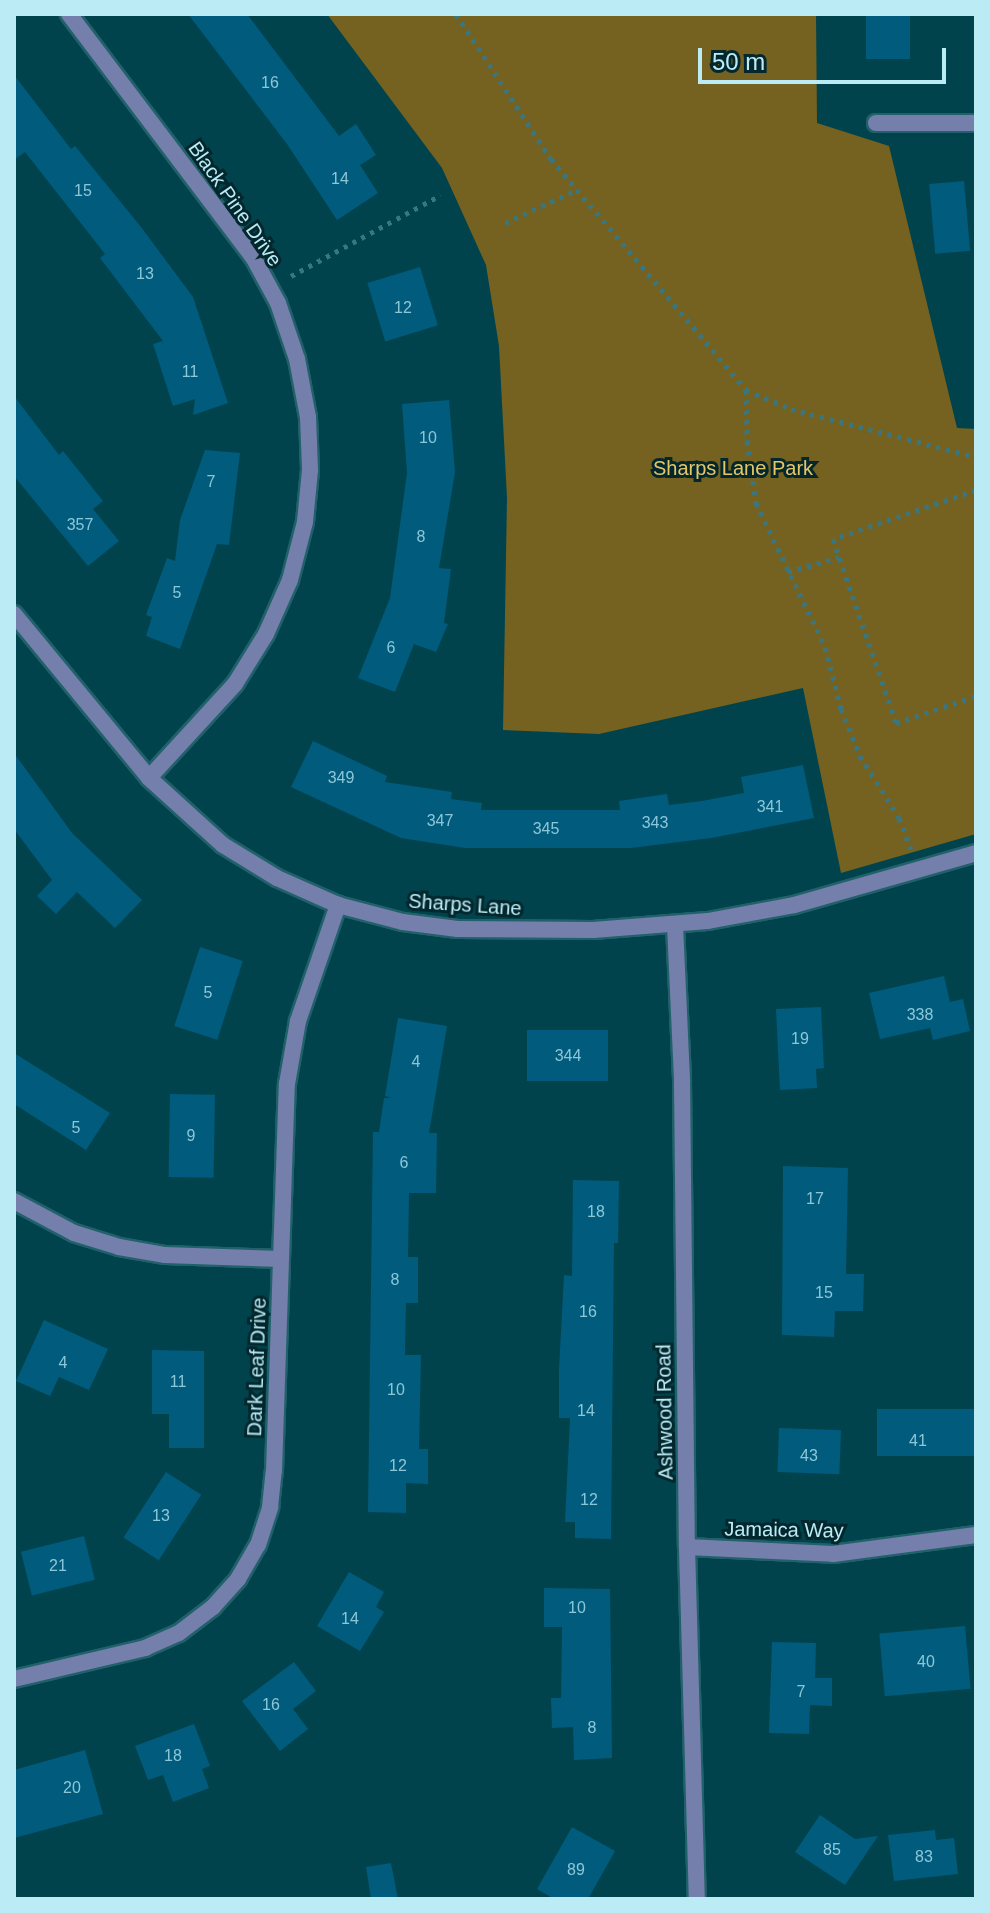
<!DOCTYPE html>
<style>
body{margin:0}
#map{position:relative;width:990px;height:1913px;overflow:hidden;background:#00434d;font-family:Arial,sans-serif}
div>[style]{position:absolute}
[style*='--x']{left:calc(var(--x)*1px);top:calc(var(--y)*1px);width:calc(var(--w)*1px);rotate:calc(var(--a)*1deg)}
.green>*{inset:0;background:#756220}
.building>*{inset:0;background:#005b7d;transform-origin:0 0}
.path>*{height:5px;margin-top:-2.5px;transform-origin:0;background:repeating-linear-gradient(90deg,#397680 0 4px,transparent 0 10px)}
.roads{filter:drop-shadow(2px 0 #22616b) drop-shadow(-2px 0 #22616b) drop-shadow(0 2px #22616b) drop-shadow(0 -2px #22616b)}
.street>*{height:16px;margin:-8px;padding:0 8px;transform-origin:8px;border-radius:8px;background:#7480ab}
span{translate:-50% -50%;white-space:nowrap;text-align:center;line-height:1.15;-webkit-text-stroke:6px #03272d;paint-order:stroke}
.number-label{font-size:16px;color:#8cc7d7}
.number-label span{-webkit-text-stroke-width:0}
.street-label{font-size:20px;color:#bbebf5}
.park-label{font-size:20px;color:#e5c666}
.frame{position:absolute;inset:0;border:16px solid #bbebf5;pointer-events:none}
.scale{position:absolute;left:698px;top:48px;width:248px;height:36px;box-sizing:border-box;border:4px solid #bbebf5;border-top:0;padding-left:10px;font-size:24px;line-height:28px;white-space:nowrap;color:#bbebf5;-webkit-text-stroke:6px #03272d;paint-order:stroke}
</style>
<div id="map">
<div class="green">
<i style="clip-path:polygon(327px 14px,816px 14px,817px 123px,889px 146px,957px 428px,976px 429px,976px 834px,841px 873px,803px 688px,599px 734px,503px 730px,507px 498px,499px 346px,486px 265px,442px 168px)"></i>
</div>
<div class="building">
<i style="clip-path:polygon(188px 14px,247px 14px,339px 136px,356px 124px,376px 155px,360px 165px,378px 193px,337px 220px,287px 144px)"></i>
<i style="left:866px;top:14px;width:44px;height:45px"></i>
<i style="clip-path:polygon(14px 75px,71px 149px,75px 146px,141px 227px,193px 297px,228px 403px,193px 415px,195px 399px,173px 406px,153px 344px,163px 341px,100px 258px,105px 254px,25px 152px,14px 160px)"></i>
<i style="left:964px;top:181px;width:70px;height:35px;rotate:85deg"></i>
<i style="left:420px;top:267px;width:61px;height:55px;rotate:73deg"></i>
<i style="clip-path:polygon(14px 396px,59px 455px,63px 451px,103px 501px,93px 509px,119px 541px,88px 566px,14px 476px)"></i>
<i style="clip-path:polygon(449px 400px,455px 472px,439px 568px,451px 569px,444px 623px,448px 624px,436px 652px,414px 644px,395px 692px,358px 678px,390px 598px,407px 473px,402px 404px)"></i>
<i style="clip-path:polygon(205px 450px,240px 453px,229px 545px,217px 544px,180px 649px,146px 636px,152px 617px,146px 615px,167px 558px,175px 561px,180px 520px)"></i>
<i style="clip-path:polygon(313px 741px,387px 776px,385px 782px,452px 792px,451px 799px,482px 803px,481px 810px,620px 810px,619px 801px,667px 794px,669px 805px,702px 801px,744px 793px,741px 777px,803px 765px,814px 818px,711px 838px,631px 848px,465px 848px,401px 838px,291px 787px)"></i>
<i style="clip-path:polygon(14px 753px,72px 833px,142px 900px,115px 928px,77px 892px,56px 914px,37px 896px,52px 880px,14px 829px)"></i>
<i style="left:200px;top:947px;width:45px;height:83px;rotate:18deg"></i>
<i style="clip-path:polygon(944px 976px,950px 1002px,963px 999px,970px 1031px,933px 1040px,930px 1028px,880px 1039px,869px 993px)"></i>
<i style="clip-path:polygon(821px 1007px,824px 1068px,816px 1069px,817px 1088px,780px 1090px,776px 1009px)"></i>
<i style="clip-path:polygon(398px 1018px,447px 1026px,429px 1133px,437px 1133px,436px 1193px,409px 1193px,408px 1257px,418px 1257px,418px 1303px,406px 1303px,405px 1355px,421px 1355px,419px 1449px,428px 1449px,428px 1484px,406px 1483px,406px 1513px,368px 1512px,373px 1132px,379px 1132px,384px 1098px,392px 1098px,385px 1096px)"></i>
<i style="left:527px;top:1030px;width:81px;height:51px"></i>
<i style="clip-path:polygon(14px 1053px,110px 1113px,86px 1150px,14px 1104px)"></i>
<i style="left:170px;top:1094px;width:45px;height:83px;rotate:1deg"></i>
<i style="clip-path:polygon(783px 1166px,848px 1168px,846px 1274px,864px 1274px,863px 1311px,835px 1311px,834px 1337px,782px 1335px)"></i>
<i style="clip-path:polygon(573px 1180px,619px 1181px,618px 1243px,614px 1243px,611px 1539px,575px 1538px,575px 1522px,565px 1522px,570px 1418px,559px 1418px,559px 1369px,564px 1275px,572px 1276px)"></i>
<i style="clip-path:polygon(44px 1320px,108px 1349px,89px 1390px,59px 1377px,50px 1396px,16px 1381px)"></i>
<i style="clip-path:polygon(152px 1350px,204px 1351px,204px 1448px,169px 1448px,169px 1414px,152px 1414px)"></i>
<i style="left:976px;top:1409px;width:47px;height:99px;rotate:90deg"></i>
<i style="left:779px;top:1428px;width:62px;height:44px;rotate:2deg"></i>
<i style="left:166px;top:1472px;width:42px;height:78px;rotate:33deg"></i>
<i style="left:84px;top:1536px;width:45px;height:65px;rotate:76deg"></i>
<i style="clip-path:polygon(349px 1572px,384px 1592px,376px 1607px,384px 1612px,360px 1651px,317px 1626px)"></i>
<i style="clip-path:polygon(544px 1588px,610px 1589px,612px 1758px,574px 1760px,573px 1727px,552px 1728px,551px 1698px,561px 1698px,562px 1627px,544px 1627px)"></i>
<i style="left:965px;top:1626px;width:63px;height:86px;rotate:85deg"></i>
<i style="clip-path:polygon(772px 1642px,816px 1643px,815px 1678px,832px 1678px,832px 1706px,810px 1705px,809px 1734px,769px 1733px)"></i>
<i style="clip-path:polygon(294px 1662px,316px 1691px,293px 1709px,308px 1729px,280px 1751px,242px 1701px)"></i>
<i style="clip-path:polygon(194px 1724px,210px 1766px,202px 1769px,209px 1788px,173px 1802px,163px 1775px,148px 1780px,135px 1746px)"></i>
<i style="clip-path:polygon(85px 1750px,103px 1814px,14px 1838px,14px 1770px)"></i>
<i style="clip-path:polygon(820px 1815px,855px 1839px,878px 1836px,845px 1885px,795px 1852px)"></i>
<i style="clip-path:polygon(572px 1827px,615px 1851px,588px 1899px,554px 1899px,537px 1889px)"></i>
<i style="clip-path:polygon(935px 1830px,936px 1840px,954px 1838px,958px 1874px,894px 1881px,888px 1835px)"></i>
<i style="clip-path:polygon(391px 1863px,398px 1899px,371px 1899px,366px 1867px)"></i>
</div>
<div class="path">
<i style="--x:456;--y:14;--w:173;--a:56.8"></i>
<i style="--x:551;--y:159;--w:302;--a:49.8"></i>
<i style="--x:746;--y:390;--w:49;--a:22.9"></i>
<i style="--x:791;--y:409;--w:191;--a:14.5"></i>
<i style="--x:505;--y:223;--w:78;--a:-24.9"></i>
<i style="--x:291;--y:276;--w:170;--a:-28.4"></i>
<i style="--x:746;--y:390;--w:51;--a:88.9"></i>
<i style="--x:747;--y:441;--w:63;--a:81.7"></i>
<i style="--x:756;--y:503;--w:160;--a:64.4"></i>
<i style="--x:825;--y:647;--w:64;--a:75.5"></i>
<i style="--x:841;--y:709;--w:51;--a:68"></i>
<i style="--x:860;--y:756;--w:73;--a:57.8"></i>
<i style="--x:899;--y:818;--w:33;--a:69"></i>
<i style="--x:976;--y:490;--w:151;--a:161.1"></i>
<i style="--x:833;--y:539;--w:194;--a:71.1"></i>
<i style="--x:896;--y:723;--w:84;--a:-18.6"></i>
<i style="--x:788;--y:572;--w:53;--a:-16.4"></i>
</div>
<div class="roads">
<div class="street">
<i style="--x:69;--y:14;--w:305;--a:52.9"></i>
<i style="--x:253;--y:257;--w:52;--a:61.5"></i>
<i style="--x:278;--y:303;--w:59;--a:71.3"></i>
<i style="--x:297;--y:359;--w:59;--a:79.3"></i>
<i style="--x:308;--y:417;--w:53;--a:87.8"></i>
<i style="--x:310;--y:470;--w:52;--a:95.5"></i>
<i style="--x:305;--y:522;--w:60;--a:104.5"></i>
<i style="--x:290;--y:580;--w:59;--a:114"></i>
<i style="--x:266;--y:634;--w:59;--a:121.8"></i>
<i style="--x:235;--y:684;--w:127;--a:132.5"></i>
<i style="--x:876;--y:123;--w:100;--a:0"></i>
<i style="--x:14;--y:614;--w:212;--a:50.5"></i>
<i style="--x:149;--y:778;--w:100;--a:42.2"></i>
<i style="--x:223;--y:845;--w:63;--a:31.4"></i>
<i style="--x:277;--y:878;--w:67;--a:23.9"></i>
<i style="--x:338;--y:905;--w:67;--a:14.7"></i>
<i style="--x:403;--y:922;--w:55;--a:7.3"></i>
<i style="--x:458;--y:929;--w:135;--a:0.4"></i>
<i style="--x:593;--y:930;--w:115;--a:-4.5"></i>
<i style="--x:708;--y:921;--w:87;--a:-10.5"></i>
<i style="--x:794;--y:905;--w:189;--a:-15.9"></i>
<i style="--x:675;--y:925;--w:157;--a:87.4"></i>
<i style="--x:682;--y:1082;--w:465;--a:89.4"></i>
<i style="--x:687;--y:1547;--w:352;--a:88.4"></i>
<i style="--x:14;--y:1201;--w:68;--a:28.1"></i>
<i style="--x:74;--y:1233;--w:47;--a:17.3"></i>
<i style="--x:119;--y:1247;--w:47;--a:9.9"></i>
<i style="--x:165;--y:1255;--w:115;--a:2"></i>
<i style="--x:687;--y:1547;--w:146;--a:2.7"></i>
<i style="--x:833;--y:1554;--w:144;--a:-7.6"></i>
<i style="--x:14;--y:1679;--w:135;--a:-13.3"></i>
<i style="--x:145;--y:1648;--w:37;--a:-24"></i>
<i style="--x:179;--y:1633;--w:43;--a:-37.4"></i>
<i style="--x:213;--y:1607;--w:38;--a:-48"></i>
<i style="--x:238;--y:1579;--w:39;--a:-60"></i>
<i style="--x:258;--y:1545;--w:40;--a:-72"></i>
<i style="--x:270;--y:1507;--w:36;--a:-84"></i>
<i style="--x:274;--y:1471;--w:387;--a:-88.1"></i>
<i style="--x:287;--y:1084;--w:64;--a:-80.1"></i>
<i style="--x:298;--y:1021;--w:123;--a:-71"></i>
</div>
</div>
<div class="number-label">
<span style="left:270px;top:83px">16</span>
<span style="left:340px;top:179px">14</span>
<span style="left:83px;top:191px">15</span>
<span style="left:145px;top:274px">13</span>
<span style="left:403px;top:308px">12</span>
<span style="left:190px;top:372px">11</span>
<span style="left:428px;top:438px">10</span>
<span style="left:211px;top:482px">7</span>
<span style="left:80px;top:525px">357</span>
<span style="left:421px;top:537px">8</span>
<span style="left:177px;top:593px">5</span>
<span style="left:391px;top:648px">6</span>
<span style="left:341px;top:778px">349</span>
<span style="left:770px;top:807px">341</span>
<span style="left:440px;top:821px">347</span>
<span style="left:655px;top:823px">343</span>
<span style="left:546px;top:829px">345</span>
<span style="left:208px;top:993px">5</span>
<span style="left:920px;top:1015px">338</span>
<span style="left:800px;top:1039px">19</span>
<span style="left:568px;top:1056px">344</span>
<span style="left:416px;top:1062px">4</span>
<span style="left:76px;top:1128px">5</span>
<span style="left:191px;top:1136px">9</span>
<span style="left:404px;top:1163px">6</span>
<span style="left:815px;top:1199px">17</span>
<span style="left:596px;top:1212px">18</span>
<span style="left:395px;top:1280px">8</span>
<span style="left:824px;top:1293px">15</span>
<span style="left:588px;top:1312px">16</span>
<span style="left:63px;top:1363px">4</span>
<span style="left:178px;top:1382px">11</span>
<span style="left:396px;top:1390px">10</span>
<span style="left:586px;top:1411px">14</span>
<span style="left:918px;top:1441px">41</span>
<span style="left:809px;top:1456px">43</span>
<span style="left:398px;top:1466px">12</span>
<span style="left:589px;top:1500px">12</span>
<span style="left:161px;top:1516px">13</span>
<span style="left:58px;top:1566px">21</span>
<span style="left:577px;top:1608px">10</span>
<span style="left:350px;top:1619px">14</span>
<span style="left:926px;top:1662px">40</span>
<span style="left:801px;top:1692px">7</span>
<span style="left:271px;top:1705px">16</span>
<span style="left:592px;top:1728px">8</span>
<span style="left:173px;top:1756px">18</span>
<span style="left:72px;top:1788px">20</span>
<span style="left:832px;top:1850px">85</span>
<span style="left:924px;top:1857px">83</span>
<span style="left:576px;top:1870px">89</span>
</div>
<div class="street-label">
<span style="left:235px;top:204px;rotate:55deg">Black Pine Drive</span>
<span style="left:465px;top:905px;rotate:4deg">Sharps Lane</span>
<span style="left:257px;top:1367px;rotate:-88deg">Dark Leaf Drive</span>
<span style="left:665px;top:1412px;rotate:-91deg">Ashwood Road</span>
<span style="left:784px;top:1530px;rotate:1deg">Jamaica Way</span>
</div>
<div class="park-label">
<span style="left:733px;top:468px">Sharps Lane Park</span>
</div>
<div class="frame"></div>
<div class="scale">50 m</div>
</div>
